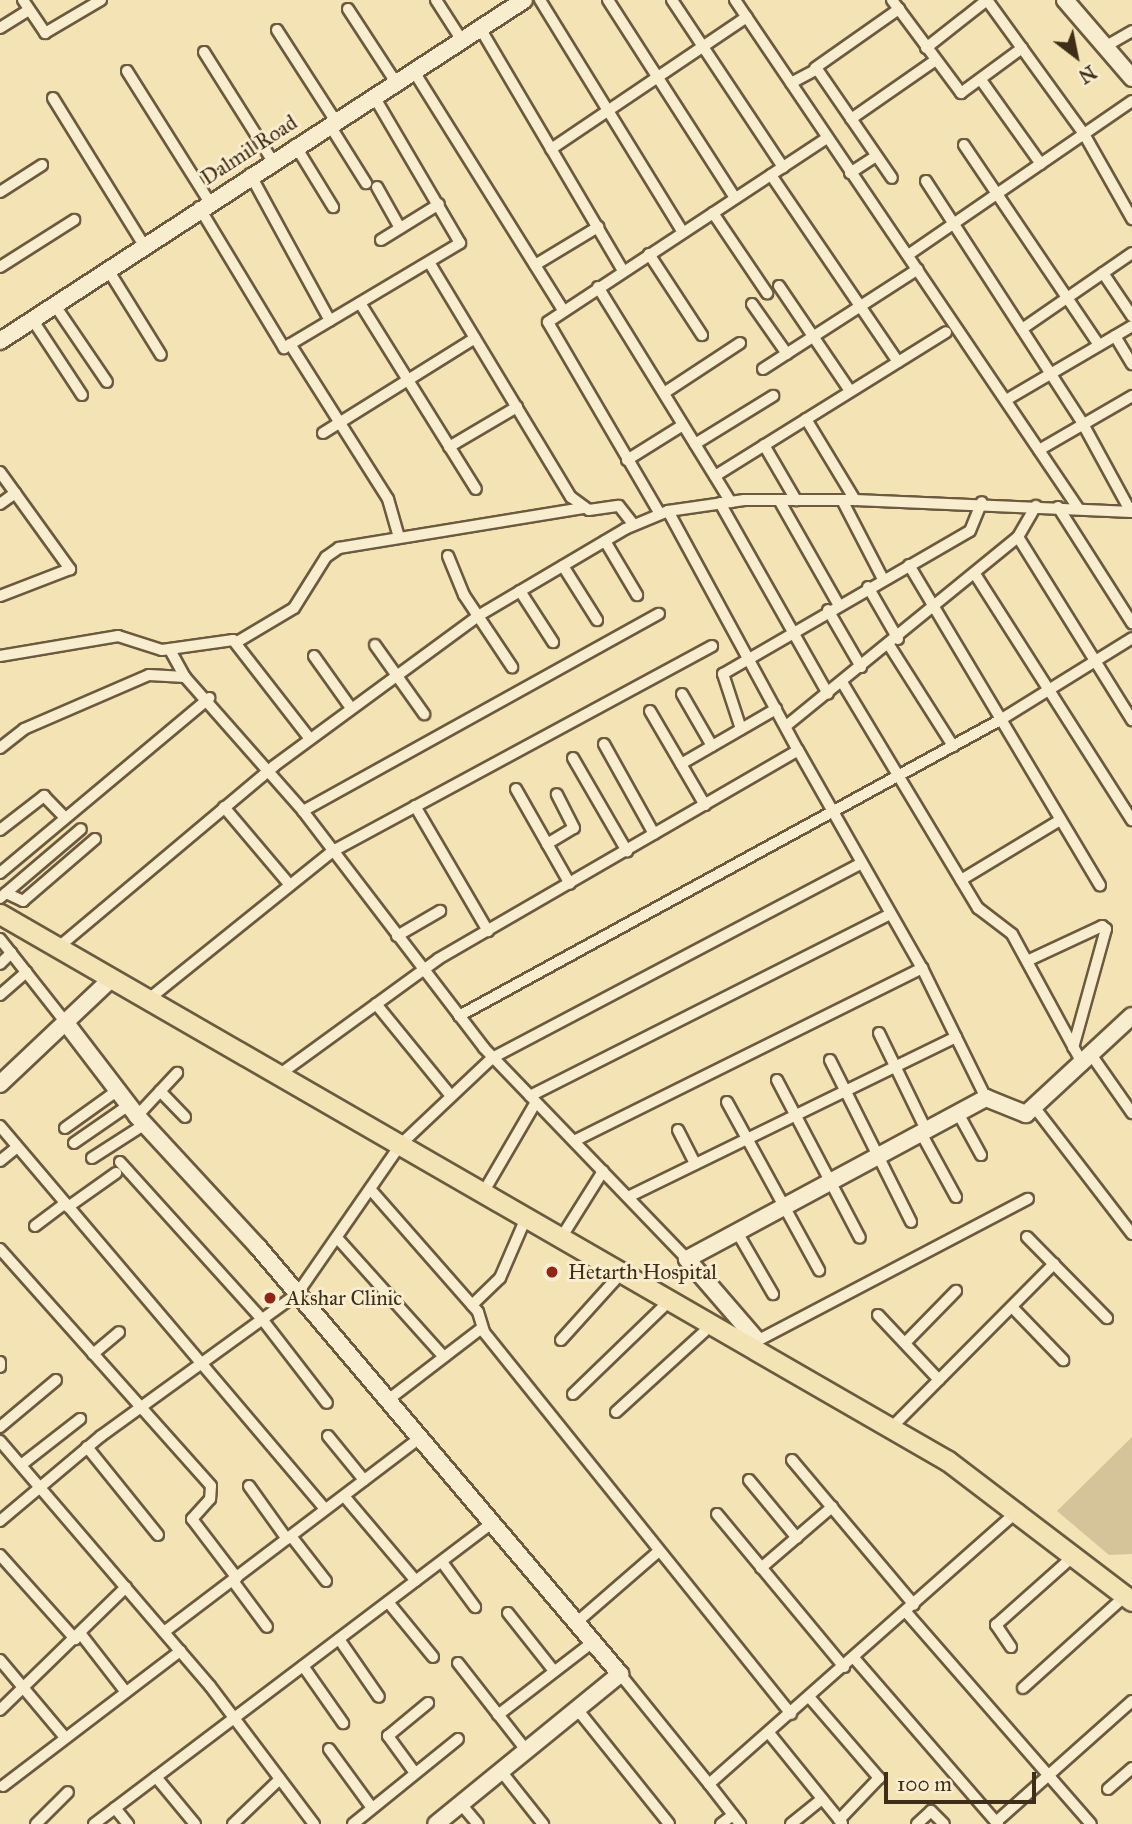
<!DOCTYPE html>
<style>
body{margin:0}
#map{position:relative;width:1132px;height:1824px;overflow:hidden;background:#f4e3b5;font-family:"IM FELL Great Primer",serif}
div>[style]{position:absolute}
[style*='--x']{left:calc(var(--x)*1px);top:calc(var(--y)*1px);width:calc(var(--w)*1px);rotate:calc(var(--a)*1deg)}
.green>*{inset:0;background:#d5c49a}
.roads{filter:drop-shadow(2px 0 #6c5a3f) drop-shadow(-2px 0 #6c5a3f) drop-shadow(0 2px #6c5a3f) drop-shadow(0 -2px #6c5a3f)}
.street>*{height:10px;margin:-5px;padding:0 5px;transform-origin:5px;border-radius:5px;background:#f8edcf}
.secondary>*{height:16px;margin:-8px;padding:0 8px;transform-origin:8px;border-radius:8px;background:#f8edcf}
.highway>*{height:19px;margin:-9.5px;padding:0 9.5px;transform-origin:9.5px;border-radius:9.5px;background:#f4e3b5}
.dots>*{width:19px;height:19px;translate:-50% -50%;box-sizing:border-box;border:4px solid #f8edcf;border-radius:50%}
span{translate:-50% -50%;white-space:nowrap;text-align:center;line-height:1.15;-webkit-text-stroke:6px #f8edcf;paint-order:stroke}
.street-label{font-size:21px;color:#3e2d18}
.poi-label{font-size:21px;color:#3e2d18}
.left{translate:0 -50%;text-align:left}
.north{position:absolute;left:1041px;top:21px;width:70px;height:70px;-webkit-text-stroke:5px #f8edcf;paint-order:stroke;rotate:148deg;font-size:19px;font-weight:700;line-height:28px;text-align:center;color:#3e2d18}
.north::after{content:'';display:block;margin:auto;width:24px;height:32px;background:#3e2d18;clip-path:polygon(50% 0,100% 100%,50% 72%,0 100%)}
.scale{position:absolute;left:884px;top:1772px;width:152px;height:32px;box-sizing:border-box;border:4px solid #3e2d18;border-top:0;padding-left:9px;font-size:21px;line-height:24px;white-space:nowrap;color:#3e2d18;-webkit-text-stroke:5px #f8edcf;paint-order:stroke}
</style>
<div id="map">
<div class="green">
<i style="clip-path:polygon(1132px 1437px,1132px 1554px,1109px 1555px,1057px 1511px)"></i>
</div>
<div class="roads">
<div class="street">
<i style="--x:23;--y:0;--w:40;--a:56"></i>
<i style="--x:45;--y:33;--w:65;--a:-30.5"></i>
<i style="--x:436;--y:0;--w:46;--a:57.3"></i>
<i style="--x:540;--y:0;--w:273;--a:58.4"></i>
<i style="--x:608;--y:0;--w:235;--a:57.3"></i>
<i style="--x:672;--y:0;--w:201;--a:56.4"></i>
<i style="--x:735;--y:0;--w:613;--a:55.97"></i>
<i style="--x:892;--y:0;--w:116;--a:53.4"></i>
<i style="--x:961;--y:93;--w:76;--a:-36.4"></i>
<i style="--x:987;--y:0;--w:165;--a:54.1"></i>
<i style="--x:1084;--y:134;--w:98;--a:60.5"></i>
<i style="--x:348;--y:9;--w:86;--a:56.9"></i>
<i style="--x:0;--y:28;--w:34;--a:-32"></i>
<i style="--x:480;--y:28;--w:282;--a:59.5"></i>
<i style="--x:277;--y:30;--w:107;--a:57.2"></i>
<i style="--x:1108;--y:45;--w:28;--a:-30"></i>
<i style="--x:926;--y:48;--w:78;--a:-38.2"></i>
<i style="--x:204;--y:52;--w:128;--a:57.8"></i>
<i style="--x:815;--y:68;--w:103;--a:-35.1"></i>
<i style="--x:413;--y:70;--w:283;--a:58"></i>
<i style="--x:127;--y:71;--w:154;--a:57.8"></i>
<i style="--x:981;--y:80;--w:103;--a:54.5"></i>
<i style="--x:791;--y:83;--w:30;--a:-28"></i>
<i style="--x:817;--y:69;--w:132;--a:55.5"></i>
<i style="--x:53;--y:98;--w:172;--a:58.3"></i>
<i style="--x:851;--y:119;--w:103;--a:-34.8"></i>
<i style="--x:329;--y:124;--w:70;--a:57.9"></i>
<i style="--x:295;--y:145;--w:73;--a:58.5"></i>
<i style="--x:964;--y:145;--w:241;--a:56"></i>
<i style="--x:551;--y:149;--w:236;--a:-34"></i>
<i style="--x:850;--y:173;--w:31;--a:-33"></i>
<i style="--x:250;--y:174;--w:167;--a:61.4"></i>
<i style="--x:771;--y:175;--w:226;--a:55.8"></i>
<i style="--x:926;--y:181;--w:289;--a:57.1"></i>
<i style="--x:1083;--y:424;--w:100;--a:61.4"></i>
<i style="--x:377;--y:187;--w:47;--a:60.7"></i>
<i style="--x:0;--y:192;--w:50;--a:-32.7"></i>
<i style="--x:199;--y:207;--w:165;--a:58.9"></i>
<i style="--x:284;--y:348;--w:205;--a:-30.8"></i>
<i style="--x:460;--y:243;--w:172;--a:-120.4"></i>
<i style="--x:713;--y:213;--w:97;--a:56"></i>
<i style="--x:381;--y:240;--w:68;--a:-31.8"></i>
<i style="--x:649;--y:254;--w:97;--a:56.8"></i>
<i style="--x:908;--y:255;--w:272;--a:-34.5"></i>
<i style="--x:429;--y:262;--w:275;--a:58.9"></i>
<i style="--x:571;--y:497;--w:22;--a:36"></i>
<i style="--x:589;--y:510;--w:30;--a:-8"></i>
<i style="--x:619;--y:506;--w:24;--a:52"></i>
<i style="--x:535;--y:265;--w:74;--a:-31.1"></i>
<i style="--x:0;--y:267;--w:88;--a:-32.4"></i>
<i style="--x:107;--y:268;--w:102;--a:58.2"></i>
<i style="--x:1103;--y:273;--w:52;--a:56"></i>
<i style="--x:779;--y:286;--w:127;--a:55.9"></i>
<i style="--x:598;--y:287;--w:253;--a:58.3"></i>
<i style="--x:360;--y:303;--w:219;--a:58.1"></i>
<i style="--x:54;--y:304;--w:94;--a:55.8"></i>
<i style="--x:752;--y:304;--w:61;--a:55"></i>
<i style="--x:32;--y:319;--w:91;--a:56.7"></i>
<i style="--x:1022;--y:329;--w:134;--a:-34.6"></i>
<i style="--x:1115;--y:336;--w:33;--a:59"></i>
<i style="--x:290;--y:344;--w:183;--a:57.7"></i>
<i style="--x:388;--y:499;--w:40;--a:74"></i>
<i style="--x:763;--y:369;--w:184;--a:-32.8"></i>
<i style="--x:664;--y:393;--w:91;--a:-33.3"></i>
<i style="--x:1006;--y:400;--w:146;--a:-30.4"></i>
<i style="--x:806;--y:419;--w:95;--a:58.8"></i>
<i style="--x:323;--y:433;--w:179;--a:-32"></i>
<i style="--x:695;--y:444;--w:92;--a:-31.6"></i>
<i style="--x:764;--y:445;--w:64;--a:59.8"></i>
<i style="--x:449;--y:447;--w:79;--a:-30.5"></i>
<i style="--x:1039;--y:450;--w:108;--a:-30.1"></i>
<i style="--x:627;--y:460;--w:66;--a:-32"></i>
<i style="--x:0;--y:472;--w:120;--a:54.2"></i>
<i style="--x:70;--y:569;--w:75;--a:158.9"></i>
<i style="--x:715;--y:476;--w:272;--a:-31.9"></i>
<i style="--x:779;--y:500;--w:120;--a:60.4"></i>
<i style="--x:842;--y:500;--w:89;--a:62.6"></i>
<i style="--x:720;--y:503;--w:219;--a:60.5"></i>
<i style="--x:0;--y:504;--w:19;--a:-36"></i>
<i style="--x:1058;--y:507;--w:138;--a:57.5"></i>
<i style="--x:668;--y:511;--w:272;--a:61.5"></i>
<i style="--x:660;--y:514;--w:222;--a:-120.3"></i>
<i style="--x:548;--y:322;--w:333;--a:-33.4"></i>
<i style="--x:1018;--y:537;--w:216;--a:58.1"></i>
<i style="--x:605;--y:541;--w:63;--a:59.3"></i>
<i style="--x:448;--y:556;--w:42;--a:67.7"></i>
<i style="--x:464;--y:595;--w:87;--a:56.3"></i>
<i style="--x:909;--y:565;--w:373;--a:59.2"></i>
<i style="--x:563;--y:566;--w:64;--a:57.8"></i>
<i style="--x:975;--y:574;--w:292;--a:57.5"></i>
<i style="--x:868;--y:587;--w:60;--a:60"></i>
<i style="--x:520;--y:591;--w:61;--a:57.1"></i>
<i style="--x:828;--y:610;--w:66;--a:59.9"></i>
<i style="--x:237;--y:642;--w:66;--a:-30.8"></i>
<i style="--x:294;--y:608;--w:60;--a:-57.9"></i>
<i style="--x:326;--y:557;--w:16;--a:-35"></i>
<i style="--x:339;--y:548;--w:247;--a:-9.3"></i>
<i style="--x:375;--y:645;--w:85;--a:54.6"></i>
<i style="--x:889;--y:645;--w:120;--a:57.6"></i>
<i style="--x:170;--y:650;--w:31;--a:61"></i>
<i style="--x:0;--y:656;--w:120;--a:-9.6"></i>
<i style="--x:118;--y:636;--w:46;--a:17.7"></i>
<i style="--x:162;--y:650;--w:72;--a:-8"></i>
<i style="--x:233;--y:640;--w:125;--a:52.1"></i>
<i style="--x:314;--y:656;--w:64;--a:54.6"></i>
<i style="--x:842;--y:682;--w:264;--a:59"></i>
<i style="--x:978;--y:908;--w:43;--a:37.4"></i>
<i style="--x:1012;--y:934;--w:149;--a:61.5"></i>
<i style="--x:682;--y:694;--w:60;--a:60"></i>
<i style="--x:650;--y:711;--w:109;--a:59.7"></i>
<i style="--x:786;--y:726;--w:299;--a:-39.2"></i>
<i style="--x:1018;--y:537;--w:36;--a:-60"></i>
<i style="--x:741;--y:729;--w:58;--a:-108.1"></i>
<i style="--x:723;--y:674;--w:285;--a:-30.1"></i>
<i style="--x:970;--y:531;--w:31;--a:-68"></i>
<i style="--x:604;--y:744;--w:103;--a:60.9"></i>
<i style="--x:0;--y:748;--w:31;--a:-38"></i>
<i style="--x:24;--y:729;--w:136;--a:-23.4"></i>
<i style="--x:149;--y:675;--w:36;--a:3"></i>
<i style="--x:185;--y:677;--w:179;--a:48.6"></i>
<i style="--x:303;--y:811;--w:298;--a:52.6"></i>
<i style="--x:484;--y:1048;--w:293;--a:46.1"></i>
<i style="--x:573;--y:758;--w:108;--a:59.9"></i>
<i style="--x:681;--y:764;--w:110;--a:-30.1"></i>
<i style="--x:516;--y:789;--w:109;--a:60.4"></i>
<i style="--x:415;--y:806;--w:145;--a:59.7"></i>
<i style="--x:224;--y:807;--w:102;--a:49.8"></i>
<i style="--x:303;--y:811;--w:407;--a:-29"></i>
<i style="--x:0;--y:830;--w:56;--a:-37.7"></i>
<i style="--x:44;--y:796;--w:30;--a:46"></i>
<i style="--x:547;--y:844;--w:31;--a:-31"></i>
<i style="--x:574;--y:828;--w:38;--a:-117"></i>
<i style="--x:0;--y:873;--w:273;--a:-39.9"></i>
<i style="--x:961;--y:880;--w:116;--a:-31.2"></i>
<i style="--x:6;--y:893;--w:19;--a:25"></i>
<i style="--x:23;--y:901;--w:95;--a:-40.7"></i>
<i style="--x:0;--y:898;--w:106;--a:-40.4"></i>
<i style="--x:397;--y:936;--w:50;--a:-30.2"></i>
<i style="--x:0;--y:939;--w:107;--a:51.8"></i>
<i style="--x:55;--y:950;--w:286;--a:-40"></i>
<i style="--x:274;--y:766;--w:253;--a:-36.3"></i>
<i style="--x:478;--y:616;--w:171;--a:-30.6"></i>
<i style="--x:625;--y:529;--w:47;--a:-22.7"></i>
<i style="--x:668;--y:511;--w:77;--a:-8.2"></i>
<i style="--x:744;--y:500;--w:111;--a:0"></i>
<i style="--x:855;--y:500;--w:277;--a:2.5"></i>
<i style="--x:1027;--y:961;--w:83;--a:-25"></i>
<i style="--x:1102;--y:926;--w:5;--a:37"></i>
<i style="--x:1106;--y:929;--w:123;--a:105.5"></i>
<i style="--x:0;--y:964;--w:16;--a:-45"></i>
<i style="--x:0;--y:995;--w:35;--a:-41"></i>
<i style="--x:150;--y:998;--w:235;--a:-38.8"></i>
<i style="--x:333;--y:851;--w:431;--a:-28.4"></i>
<i style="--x:376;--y:1004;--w:119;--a:50.8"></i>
<i style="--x:459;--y:1016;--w:617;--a:-28.68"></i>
<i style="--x:1000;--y:720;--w:155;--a:-31.8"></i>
<i style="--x:879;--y:1033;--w:108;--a:64.1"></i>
<i style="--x:1092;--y:1056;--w:70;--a:54.9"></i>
<i style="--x:830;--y:1060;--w:181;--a:63.4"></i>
<i style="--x:280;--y:1074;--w:195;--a:-36"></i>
<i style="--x:438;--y:959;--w:416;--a:-30.1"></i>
<i style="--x:798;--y:750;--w:251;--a:60.4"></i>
<i style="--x:922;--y:968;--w:145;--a:63.8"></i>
<i style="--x:777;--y:1080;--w:178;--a:62.3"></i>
<i style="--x:160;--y:1091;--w:36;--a:46"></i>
<i style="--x:530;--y:1096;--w:404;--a:-26.8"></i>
<i style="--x:727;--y:1102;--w:192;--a:61.3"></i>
<i style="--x:1035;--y:1108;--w:159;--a:52.4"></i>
<i style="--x:958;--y:1113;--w:48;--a:61.3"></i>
<i style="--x:137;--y:1116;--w:59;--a:-47.1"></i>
<i style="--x:0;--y:1126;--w:502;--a:49.68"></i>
<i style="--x:65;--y:1128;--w:65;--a:-35.6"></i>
<i style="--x:678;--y:1130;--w:38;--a:63"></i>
<i style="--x:921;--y:1133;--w:73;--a:61.3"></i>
<i style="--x:574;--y:1141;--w:389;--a:-26.4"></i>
<i style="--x:74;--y:1143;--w:67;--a:-34.6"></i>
<i style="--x:92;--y:1158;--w:63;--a:-32.7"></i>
<i style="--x:0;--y:1161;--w:22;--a:-39"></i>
<i style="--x:120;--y:1162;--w:212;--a:47.9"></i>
<i style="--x:262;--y:1319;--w:106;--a:52.3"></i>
<i style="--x:371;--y:1190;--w:162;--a:48.7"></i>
<i style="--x:478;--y:1312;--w:21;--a:73"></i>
<i style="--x:484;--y:1332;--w:490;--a:51.2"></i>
<i style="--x:483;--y:1193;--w:105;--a:-59.8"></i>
<i style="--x:628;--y:1197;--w:365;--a:-26"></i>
<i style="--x:68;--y:1207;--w:59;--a:-35.3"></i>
<i style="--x:35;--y:1226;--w:38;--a:-37"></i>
<i style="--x:737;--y:1232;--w:72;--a:59.9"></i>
<i style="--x:1027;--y:1237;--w:114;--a:45.4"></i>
<i style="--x:561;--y:1238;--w:79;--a:-57.9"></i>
<i style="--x:339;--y:1240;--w:157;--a:48.1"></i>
<i style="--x:0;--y:1249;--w:317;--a:48.3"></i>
<i style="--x:211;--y:1486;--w:13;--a:94"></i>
<i style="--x:210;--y:1499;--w:27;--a:132"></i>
<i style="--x:192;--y:1519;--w:74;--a:52.7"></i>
<i style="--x:472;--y:1305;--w:39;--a:-44"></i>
<i style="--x:500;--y:1278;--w:65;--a:-66.6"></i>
<i style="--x:1012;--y:1307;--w:74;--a:46.1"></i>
<i style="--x:878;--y:1315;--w:89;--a:46.8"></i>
<i style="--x:561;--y:1340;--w:82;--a:-48"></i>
<i style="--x:757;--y:1341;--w:306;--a:-27.7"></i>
<i style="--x:905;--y:1343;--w:73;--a:-45.6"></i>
<i style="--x:93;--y:1354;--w:34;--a:-40"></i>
<i style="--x:0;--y:1362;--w:5;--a:90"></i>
<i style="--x:573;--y:1394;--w:125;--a:-44"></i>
<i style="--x:388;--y:1400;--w:118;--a:-37.5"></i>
<i style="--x:616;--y:1412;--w:119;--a:-42.3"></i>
<i style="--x:0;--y:1427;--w:73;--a:-40"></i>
<i style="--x:892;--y:1427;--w:230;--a:-45.2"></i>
<i style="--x:328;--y:1436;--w:57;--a:50.7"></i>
<i style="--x:0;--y:1441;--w:323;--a:49.4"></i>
<i style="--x:210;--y:1686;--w:173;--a:53"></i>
<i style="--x:87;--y:1447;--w:113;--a:51.1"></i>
<i style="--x:792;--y:1460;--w:189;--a:49.9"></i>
<i style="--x:21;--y:1465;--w:75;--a:-37.9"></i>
<i style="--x:749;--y:1480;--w:75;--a:50.4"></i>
<i style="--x:249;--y:1486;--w:65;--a:54.4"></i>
<i style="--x:344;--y:1496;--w:111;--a:49.7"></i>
<i style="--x:717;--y:1514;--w:199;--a:50.3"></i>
<i style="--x:0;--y:1521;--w:132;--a:-40.1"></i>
<i style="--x:101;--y:1436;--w:242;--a:-35.9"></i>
<i style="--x:297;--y:1294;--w:181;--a:-55.3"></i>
<i style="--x:400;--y:1145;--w:127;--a:-43.4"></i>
<i style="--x:492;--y:1058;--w:418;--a:-27.8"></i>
<i style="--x:291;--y:1536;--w:57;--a:52.1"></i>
<i style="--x:0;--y:1555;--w:113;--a:48.2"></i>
<i style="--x:442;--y:1562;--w:56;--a:53.7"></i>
<i style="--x:761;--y:1568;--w:94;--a:-40.7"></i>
<i style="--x:233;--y:1581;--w:57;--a:53.5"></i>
<i style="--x:388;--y:1602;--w:71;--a:50.7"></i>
<i style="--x:906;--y:1612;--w:281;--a:48.9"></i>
<i style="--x:508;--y:1613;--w:74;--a:51.6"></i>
<i style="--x:577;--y:1622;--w:108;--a:-40.9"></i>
<i style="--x:164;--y:1632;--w:321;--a:-37.2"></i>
<i style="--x:80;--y:1633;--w:73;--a:52.2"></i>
<i style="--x:339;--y:1639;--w:70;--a:55.4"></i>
<i style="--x:1011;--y:1647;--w:27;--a:-124"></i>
<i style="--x:996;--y:1625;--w:99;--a:-41.7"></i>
<i style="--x:854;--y:1658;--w:220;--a:49.1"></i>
<i style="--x:0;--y:1660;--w:98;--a:50"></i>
<i style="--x:458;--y:1663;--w:110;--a:52"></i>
<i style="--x:303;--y:1666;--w:70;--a:54.9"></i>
<i style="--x:620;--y:1674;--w:141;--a:51"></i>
<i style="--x:709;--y:1784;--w:414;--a:-41.5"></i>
<i style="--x:1023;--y:1688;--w:135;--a:-42"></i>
<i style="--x:810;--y:1698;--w:106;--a:49.2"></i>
<i style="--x:879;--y:1778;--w:58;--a:133.6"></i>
<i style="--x:577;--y:1709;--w:147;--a:51.3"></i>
<i style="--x:0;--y:1710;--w:176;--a:-44.3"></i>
<i style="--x:498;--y:1715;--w:121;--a:-37.6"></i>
<i style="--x:769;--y:1733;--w:116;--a:51"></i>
<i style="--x:329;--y:1749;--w:73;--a:53.9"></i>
<i style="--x:501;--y:1771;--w:68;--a:51.6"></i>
<i style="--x:415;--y:1773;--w:46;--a:-126.1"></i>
<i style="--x:388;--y:1736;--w:52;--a:-39.5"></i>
<i style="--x:156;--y:1777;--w:61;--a:50.3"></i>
<i style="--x:709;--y:1784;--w:51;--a:52.2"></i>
<i style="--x:3;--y:1786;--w:223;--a:-37.3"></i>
<i style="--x:1108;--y:1789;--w:32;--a:-41"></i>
<i style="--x:461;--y:1804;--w:26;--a:50"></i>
<i style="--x:115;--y:1808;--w:21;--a:51"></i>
<i style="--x:996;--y:1822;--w:182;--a:-41.7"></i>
<i style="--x:36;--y:1824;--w:45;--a:-45"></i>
<i style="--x:94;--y:1824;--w:499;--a:-37.1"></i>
<i style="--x:233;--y:1824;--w:65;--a:-43.8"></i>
<i style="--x:353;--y:1824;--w:135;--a:-39"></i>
<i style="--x:721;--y:1824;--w:15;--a:-37"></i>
<i style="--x:791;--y:1824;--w:40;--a:-39"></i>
<i style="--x:917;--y:1824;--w:19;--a:-43"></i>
<i style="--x:931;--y:1811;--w:18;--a:45"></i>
</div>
<div class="secondary">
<i style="--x:1065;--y:0;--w:103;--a:49.3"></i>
<i style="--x:0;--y:341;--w:625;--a:-33.05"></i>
<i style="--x:66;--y:1023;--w:117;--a:52.6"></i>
<i style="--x:137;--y:1116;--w:178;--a:47.3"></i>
<i style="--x:258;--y:1247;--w:560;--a:49.71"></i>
<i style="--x:620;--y:1674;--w:237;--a:140.8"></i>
<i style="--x:0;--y:1084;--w:154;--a:-43.4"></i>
<i style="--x:751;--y:1347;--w:9;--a:-58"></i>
<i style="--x:756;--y:1339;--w:106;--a:-130.8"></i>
<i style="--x:687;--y:1259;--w:340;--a:-28.3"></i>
<i style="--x:986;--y:1098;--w:43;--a:21.8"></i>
<i style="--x:1026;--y:1114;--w:144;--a:-42.8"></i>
</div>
<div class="highway">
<i style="--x:0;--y:914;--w:1094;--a:29.99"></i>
<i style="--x:948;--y:1461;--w:231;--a:37.3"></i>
</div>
</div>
<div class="dots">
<i style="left:552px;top:1272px;background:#8f2418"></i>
<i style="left:270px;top:1298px;background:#8f2418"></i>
</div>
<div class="street-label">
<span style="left:249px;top:150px;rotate:-33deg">Dalmil Road</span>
</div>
<div class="poi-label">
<span class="left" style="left:568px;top:1272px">Hetarth Hospital</span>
<span class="left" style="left:286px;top:1298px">Akshar Clinic</span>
</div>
<div class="north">N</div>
<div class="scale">100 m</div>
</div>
